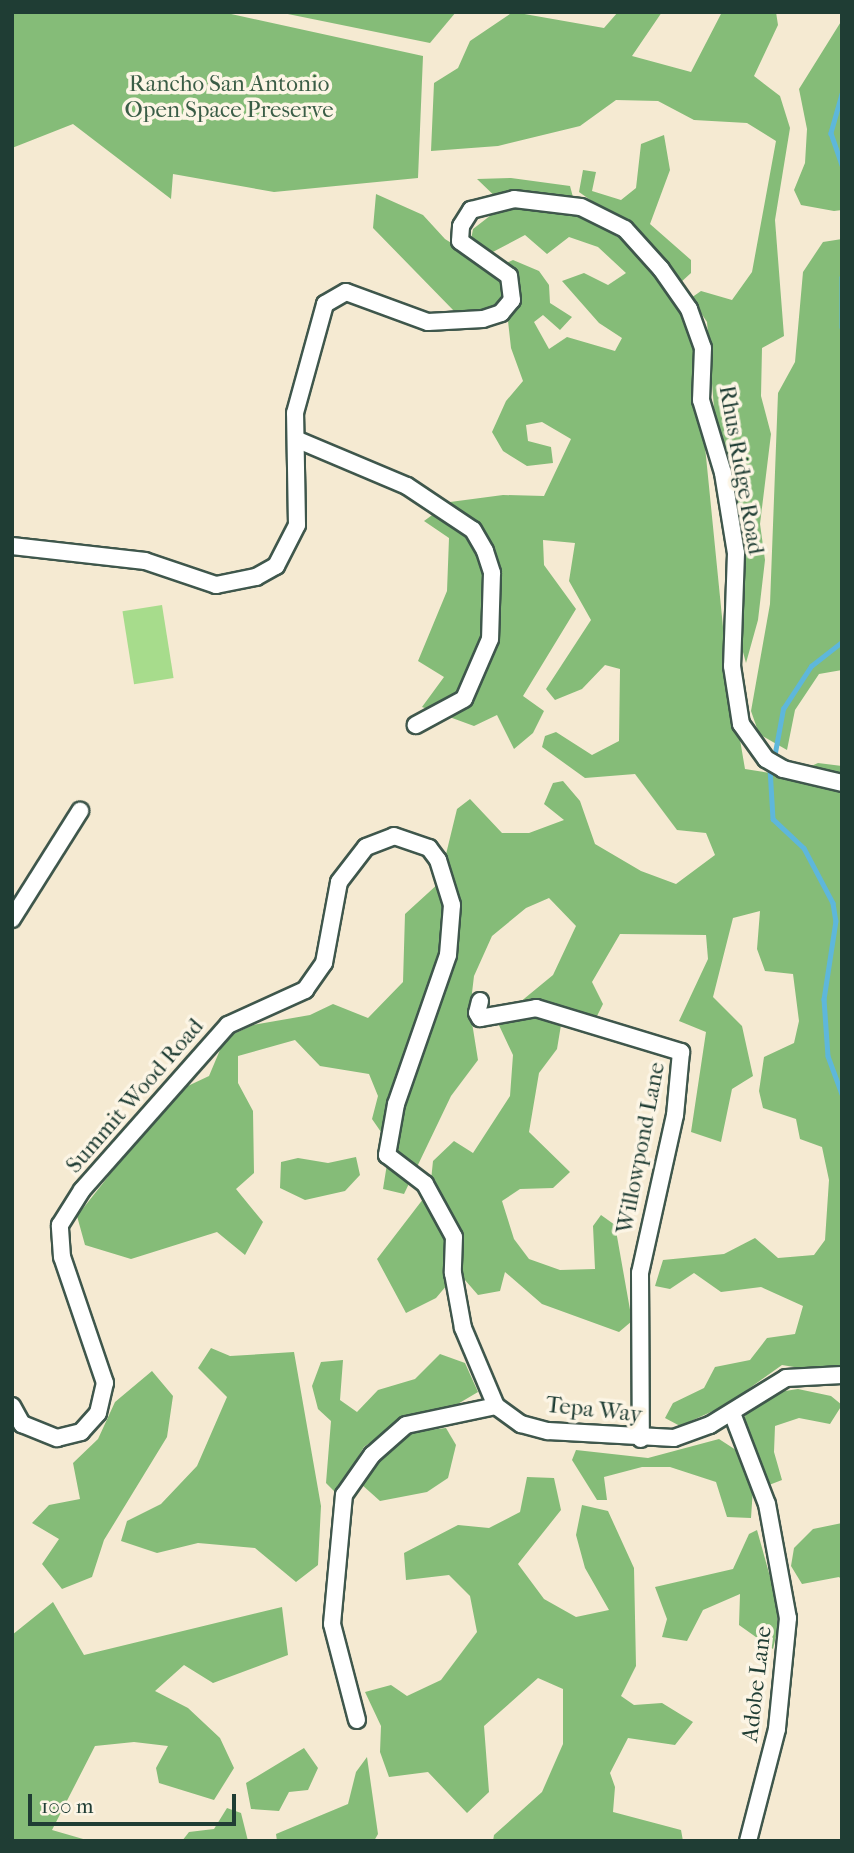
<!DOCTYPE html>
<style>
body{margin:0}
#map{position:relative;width:854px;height:1853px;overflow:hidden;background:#f5ead2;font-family:"IM FELL French Canon",serif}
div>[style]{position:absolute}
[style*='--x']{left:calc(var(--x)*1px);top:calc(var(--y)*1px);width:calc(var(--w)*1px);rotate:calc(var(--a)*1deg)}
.green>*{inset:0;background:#a7dc8c;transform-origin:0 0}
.forest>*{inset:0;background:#85bc78}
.stream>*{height:4.5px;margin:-2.25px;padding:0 2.25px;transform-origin:2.25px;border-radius:2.25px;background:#5eb7db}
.roads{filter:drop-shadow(2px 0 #3f574c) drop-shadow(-2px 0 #3f574c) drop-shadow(0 2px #3f574c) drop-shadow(0 -2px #3f574c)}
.minor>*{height:16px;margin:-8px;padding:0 8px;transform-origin:8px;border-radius:8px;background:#fff}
span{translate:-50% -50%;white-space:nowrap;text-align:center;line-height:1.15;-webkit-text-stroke:7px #fcf5e5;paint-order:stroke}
.park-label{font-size:23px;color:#3a5d46}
.street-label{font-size:23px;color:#1f3d34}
.frame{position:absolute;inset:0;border:14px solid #1f3d34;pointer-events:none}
.scale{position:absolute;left:28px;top:1794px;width:208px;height:32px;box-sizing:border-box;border:4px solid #1f3d34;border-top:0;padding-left:9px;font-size:21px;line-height:24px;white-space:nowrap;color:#1f3d34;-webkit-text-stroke:5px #fcf5e5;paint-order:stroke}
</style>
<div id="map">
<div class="green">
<i style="left:162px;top:605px;width:74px;height:40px;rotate:81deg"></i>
</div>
<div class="forest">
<i style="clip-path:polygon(12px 12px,222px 12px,423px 56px,418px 178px,274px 192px,173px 174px,171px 199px,73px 124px,12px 148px)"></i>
<i style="clip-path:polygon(278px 12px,456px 12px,430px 43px)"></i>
<i style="clip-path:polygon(513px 12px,604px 28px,618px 12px,662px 12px,632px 56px,691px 72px,722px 12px,776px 12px,778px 25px,754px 76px,780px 96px,790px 128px,775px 220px,784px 336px,762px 348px,761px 396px,771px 434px,760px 524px,765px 560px,758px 620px,746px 663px,734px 619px,727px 556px,737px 499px,715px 420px,707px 322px,691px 298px,701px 291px,732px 300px,752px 272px,776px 141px,747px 123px,694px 120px,658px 101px,616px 100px,580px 126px,498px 146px,431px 151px,434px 83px,458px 68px,470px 41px)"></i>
<i style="clip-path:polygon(842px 20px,842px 210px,834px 211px,801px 205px,794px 190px,805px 163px,807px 129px,799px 89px)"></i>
<i style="clip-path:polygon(664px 135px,670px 170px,650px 224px,691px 260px,691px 273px,680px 283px,643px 237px,579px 192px,583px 170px,596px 172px,592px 191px,621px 200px,636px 188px,641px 144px)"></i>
<i style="clip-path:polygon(511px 178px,570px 186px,577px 212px,637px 249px,693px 326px,726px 657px,745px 769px,789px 776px,818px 763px,842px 766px,842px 1375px,782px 1365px,747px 1390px,739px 1410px,713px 1411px,680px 1426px,665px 1418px,673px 1403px,704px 1388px,715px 1367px,750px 1360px,767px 1338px,795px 1334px,803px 1306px,761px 1287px,721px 1292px,694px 1273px,670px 1289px,655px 1286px,663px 1260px,724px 1254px,755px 1238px,778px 1258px,814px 1255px,825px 1240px,829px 1180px,822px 1147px,800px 1139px,796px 1119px,763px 1108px,759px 1091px,764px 1057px,794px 1043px,799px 1021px,793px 974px,765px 971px,757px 949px,760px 911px,733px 918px,713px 997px,742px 1026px,753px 1076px,732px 1089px,721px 1142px,691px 1132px,706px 1032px,679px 1021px,708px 959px,706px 935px,620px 934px,592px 982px,603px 1004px,595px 1020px,562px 1019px,557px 1049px,539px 1073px,529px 1132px,570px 1172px,553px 1188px,520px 1189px,502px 1201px,514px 1239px,529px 1259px,560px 1270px,595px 1269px,593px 1226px,601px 1215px,615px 1225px,632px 1321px,619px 1332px,542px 1304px,505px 1272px,500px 1291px,478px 1295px,458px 1272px,436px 1298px,406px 1313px,377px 1259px,430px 1190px,433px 1161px,454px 1141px,473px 1153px,510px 1096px,513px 1055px,497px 1021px,553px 975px,576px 926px,549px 898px,526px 908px,492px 936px,474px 976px,470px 1010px,478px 1060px,451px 1096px,404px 1194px,383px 1189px,390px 1145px,372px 1119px,378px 1096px,369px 1074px,320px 1066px,295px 1040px,238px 1056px,238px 1083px,253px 1111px,254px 1173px,236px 1189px,263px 1222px,245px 1255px,217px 1232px,131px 1259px,85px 1245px,77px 1216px,175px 1092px,209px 1076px,225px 1038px,253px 1025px,310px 1015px,333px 1004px,368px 1018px,403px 982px,405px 914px,439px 883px,457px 809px,470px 799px,502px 833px,529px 833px,564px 820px,544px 804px,553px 783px,563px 781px,580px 801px,595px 844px,641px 871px,676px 884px,715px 855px,706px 833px,677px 830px,635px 774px,585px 778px,542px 747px,545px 736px,556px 732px,592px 755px,619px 741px,620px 669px,605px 665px,582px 689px,555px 700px,546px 689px,591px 620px,569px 581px,575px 543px,543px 540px,544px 565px,576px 609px,523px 696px,544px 711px,533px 733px,514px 749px,497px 715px,474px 726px,422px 707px,444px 677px,418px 661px,447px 591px,449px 538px,424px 521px,450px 502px,503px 495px,544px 496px,571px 439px,542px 422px,526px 425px,528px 441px,551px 447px,553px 463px,527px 466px,503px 451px,492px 432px,506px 401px,523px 381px,511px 348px,508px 321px,455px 312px,373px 228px,376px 194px,423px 215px,445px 239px,492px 269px,513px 260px,539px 271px,549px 285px,550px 303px,572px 317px,560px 330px,543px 315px,534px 322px,549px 349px,567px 337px,615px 351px,622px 338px,599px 323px,562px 281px,584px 273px,608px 285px,626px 273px,598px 247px,569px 237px,547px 254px,525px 235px,489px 254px,471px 240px,473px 229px,504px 205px,477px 179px)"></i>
<i style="clip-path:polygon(842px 239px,842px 670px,819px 674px,795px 710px,787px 750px,759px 734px,751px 711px,770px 604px,778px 393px,795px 362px,803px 272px,823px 242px)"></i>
<i style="clip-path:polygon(356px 1157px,360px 1175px,345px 1191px,305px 1200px,280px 1188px,281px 1162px,298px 1158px,328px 1163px)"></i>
<i style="clip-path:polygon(211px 1348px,230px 1356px,294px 1352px,321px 1506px,318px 1565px,296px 1582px,255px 1548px,198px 1543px,157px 1553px,121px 1541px,127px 1521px,161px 1504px,197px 1466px,227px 1397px,198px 1368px)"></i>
<i style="clip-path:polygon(440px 1354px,465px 1363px,478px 1392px,456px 1405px,409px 1415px,364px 1447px,336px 1493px,326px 1483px,331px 1421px,318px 1409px,312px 1386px,321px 1362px,343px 1360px,340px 1400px,357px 1412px,378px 1390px,415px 1379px)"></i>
<i style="clip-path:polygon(152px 1371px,173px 1396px,167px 1437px,104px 1540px,92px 1577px,62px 1589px,42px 1564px,59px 1539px,32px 1523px,49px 1505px,80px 1499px,73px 1463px,98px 1439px,115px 1402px)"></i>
<i style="clip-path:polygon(798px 1389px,831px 1396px,842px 1405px,830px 1424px,799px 1418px,775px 1426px,774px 1452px,782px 1480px,769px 1485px,748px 1443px,743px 1427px,747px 1407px,772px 1393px)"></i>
<i style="clip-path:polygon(446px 1428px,456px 1445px,448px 1478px,427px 1492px,380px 1501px,361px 1484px,375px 1463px,411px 1432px)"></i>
<i style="clip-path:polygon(719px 1439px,739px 1452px,753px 1488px,751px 1518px,727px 1517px,716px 1482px,670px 1467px,642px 1467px,604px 1477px,607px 1500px,597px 1500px,572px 1460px,576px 1450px,648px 1458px)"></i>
<i style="clip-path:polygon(527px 1477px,554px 1478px,561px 1510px,518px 1564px,544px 1599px,576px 1617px,609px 1610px,585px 1568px,576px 1535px,582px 1505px,608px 1511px,634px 1568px,636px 1666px,621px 1696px,634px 1705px,662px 1703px,693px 1722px,675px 1745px,628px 1738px,610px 1773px,615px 1787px,613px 1812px,681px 1830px,683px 1841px,493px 1841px,494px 1835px,542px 1792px,563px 1744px,563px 1689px,538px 1678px,484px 1726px,489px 1792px,467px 1813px,428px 1772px,389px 1777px,380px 1752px,381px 1726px,365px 1692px,391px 1685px,407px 1696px,441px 1680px,477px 1632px,470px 1596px,449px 1575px,406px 1580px,404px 1553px,458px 1525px,489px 1528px,520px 1512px)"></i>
<i style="clip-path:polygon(842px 1523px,842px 1580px,839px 1577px,802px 1584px,791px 1566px,794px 1548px,813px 1529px)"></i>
<i style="clip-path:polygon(757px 1530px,776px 1598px,778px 1628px,773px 1649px,739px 1625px,740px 1594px,703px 1610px,687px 1641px,662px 1637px,667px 1619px,655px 1587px,733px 1569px,749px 1534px)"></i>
<i style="clip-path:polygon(53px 1602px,84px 1655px,282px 1607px,288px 1655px,213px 1683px,184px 1665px,155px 1691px,188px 1708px,220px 1738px,234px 1768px,214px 1800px,159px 1783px,156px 1768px,168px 1746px,134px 1742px,95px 1746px,52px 1830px,90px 1841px,12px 1841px,12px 1635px)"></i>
<i style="clip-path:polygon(304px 1748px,318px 1768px,308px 1790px,289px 1792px,279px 1811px,251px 1809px,246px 1783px)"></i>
<i style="clip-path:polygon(367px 1757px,378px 1834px,374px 1841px,277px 1841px,276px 1834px,348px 1804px,356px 1772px)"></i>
<i style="clip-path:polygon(227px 1808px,241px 1813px,248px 1841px,182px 1841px,189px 1832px,214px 1829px)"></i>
</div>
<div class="stream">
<i style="--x:842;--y:94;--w:41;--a:105.8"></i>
<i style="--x:831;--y:133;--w:34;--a:71"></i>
<i style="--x:842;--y:277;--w:50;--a:90"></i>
<i style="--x:774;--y:758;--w:50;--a:-79.6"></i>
<i style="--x:783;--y:709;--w:51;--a:-56.9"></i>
<i style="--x:811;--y:666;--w:39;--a:-38"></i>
<i style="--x:770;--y:768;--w:51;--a:86.6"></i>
<i style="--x:773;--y:819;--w:42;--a:43.1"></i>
<i style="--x:804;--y:848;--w:62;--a:62.2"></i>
<i style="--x:833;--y:903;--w:18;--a:81"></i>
<i style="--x:836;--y:921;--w:79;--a:98.7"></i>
<i style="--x:824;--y:999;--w:57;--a:86"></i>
<i style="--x:828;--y:1056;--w:40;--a:69.8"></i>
</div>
<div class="roads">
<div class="minor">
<i style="--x:298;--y:440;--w:118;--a:22.9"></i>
<i style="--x:407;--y:486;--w:79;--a:33.7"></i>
<i style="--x:473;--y:530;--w:24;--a:60"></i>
<i style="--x:485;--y:551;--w:23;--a:72"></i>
<i style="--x:492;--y:573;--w:66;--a:91.7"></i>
<i style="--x:490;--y:639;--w:65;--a:113.4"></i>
<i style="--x:464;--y:699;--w:55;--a:151.6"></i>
<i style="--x:12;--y:546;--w:134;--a:6.4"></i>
<i style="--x:145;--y:561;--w:75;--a:18.7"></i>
<i style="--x:216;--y:585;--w:41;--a:-11.3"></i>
<i style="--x:256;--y:577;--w:23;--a:-29"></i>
<i style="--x:276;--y:566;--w:46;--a:-62.9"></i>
<i style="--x:297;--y:525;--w:112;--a:-91"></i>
<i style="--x:295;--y:413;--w:113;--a:-74.6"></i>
<i style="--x:325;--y:304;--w:24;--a:-30"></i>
<i style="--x:346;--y:292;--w:87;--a:20.1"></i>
<i style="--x:428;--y:322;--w:55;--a:-3.1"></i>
<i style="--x:483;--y:319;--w:19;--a:-18"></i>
<i style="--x:501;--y:313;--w:17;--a:-50"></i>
<i style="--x:512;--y:300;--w:24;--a:-97"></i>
<i style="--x:509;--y:276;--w:60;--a:-144.5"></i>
<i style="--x:460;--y:241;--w:15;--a:-86"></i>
<i style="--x:461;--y:226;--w:19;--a:-58"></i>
<i style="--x:471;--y:210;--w:44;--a:-14.3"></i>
<i style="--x:514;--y:199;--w:67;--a:6.8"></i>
<i style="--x:581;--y:207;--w:49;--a:26.6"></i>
<i style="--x:625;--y:229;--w:54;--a:48"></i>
<i style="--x:661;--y:269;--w:49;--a:55"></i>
<i style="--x:689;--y:309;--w:41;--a:70.3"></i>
<i style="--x:703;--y:348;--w:52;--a:92.2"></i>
<i style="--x:701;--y:400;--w:76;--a:73.2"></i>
<i style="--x:723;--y:473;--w:81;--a:80.8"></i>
<i style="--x:736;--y:553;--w:113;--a:92"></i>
<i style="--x:732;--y:666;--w:59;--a:81.2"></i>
<i style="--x:741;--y:724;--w:43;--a:54.5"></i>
<i style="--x:766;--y:759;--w:20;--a:30"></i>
<i style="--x:783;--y:769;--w:61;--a:13.3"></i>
<i style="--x:12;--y:919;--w:128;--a:-57.8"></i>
<i style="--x:480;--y:1001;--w:12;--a:104"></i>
<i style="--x:477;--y:1013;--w:6;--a:59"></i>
<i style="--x:480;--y:1018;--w:57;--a:-10.1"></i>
<i style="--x:536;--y:1008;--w:152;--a:16.9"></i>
<i style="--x:681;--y:1052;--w:63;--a:95.4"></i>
<i style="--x:675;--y:1115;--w:162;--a:102.5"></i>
<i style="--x:640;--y:1273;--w:166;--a:89.7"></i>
<i style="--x:12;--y:1406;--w:21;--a:61"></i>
<i style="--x:22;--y:1424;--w:38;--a:22"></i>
<i style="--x:57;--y:1438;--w:25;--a:-14"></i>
<i style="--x:81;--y:1432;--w:25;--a:-48"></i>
<i style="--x:98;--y:1413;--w:31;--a:-77"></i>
<i style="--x:105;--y:1383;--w:133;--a:-108.8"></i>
<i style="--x:62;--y:1257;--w:32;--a:-94"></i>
<i style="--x:60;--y:1225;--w:41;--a:-57.8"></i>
<i style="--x:82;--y:1190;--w:220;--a:-48.5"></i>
<i style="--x:228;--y:1025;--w:85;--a:-24.4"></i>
<i style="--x:305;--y:990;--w:33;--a:-55"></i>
<i style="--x:324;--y:963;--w:82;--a:-79.5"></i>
<i style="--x:339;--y:882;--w:44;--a:-52.4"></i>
<i style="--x:366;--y:847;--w:30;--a:-21"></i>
<i style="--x:394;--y:836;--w:37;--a:19"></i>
<i style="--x:429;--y:848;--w:15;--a:53"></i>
<i style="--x:438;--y:860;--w:47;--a:72.7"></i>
<i style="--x:452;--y:905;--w:50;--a:94.6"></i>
<i style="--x:448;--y:955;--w:158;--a:109.2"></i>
<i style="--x:396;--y:1104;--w:52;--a:100"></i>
<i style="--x:387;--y:1155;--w:48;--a:37.3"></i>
<i style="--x:425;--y:1184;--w:60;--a:61.3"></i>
<i style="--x:454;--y:1237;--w:36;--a:92"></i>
<i style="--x:453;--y:1273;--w:56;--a:79.7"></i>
<i style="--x:463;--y:1328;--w:85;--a:67.1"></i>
<i style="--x:732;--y:1413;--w:97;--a:69"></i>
<i style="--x:767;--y:1504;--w:116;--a:79.6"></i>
<i style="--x:788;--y:1618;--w:112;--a:95.7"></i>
<i style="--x:777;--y:1729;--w:116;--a:104.5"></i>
<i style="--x:357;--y:1720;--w:99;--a:-104.6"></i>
<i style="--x:332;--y:1624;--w:130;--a:-84.7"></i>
<i style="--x:344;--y:1495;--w:49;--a:-55"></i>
<i style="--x:372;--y:1455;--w:45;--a:-41.4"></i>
<i style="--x:406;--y:1425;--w:92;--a:-11.9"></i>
<i style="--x:496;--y:1406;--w:31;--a:36"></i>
<i style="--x:521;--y:1424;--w:28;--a:15"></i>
<i style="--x:548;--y:1431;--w:126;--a:3.2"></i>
<i style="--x:674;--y:1438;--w:38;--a:-20"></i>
<i style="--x:710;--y:1425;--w:89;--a:-31.7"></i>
<i style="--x:786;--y:1378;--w:56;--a:-3.1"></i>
</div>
</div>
<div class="park-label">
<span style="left:229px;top:97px">Rancho San Antonio<br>Open Space Preserve</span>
</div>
<div class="street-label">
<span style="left:741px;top:470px;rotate:80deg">Rhus Ridge Road</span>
<span style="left:135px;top:1096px;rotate:-49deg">Summit Wood Road</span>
<span style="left:641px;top:1148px;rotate:-79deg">Willowpond Lane</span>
<span style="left:594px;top:1410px;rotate:6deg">Tepa Way</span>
<span style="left:757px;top:1684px;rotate:-83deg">Adobe Lane</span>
</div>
<div class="frame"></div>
<div class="scale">100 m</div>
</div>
